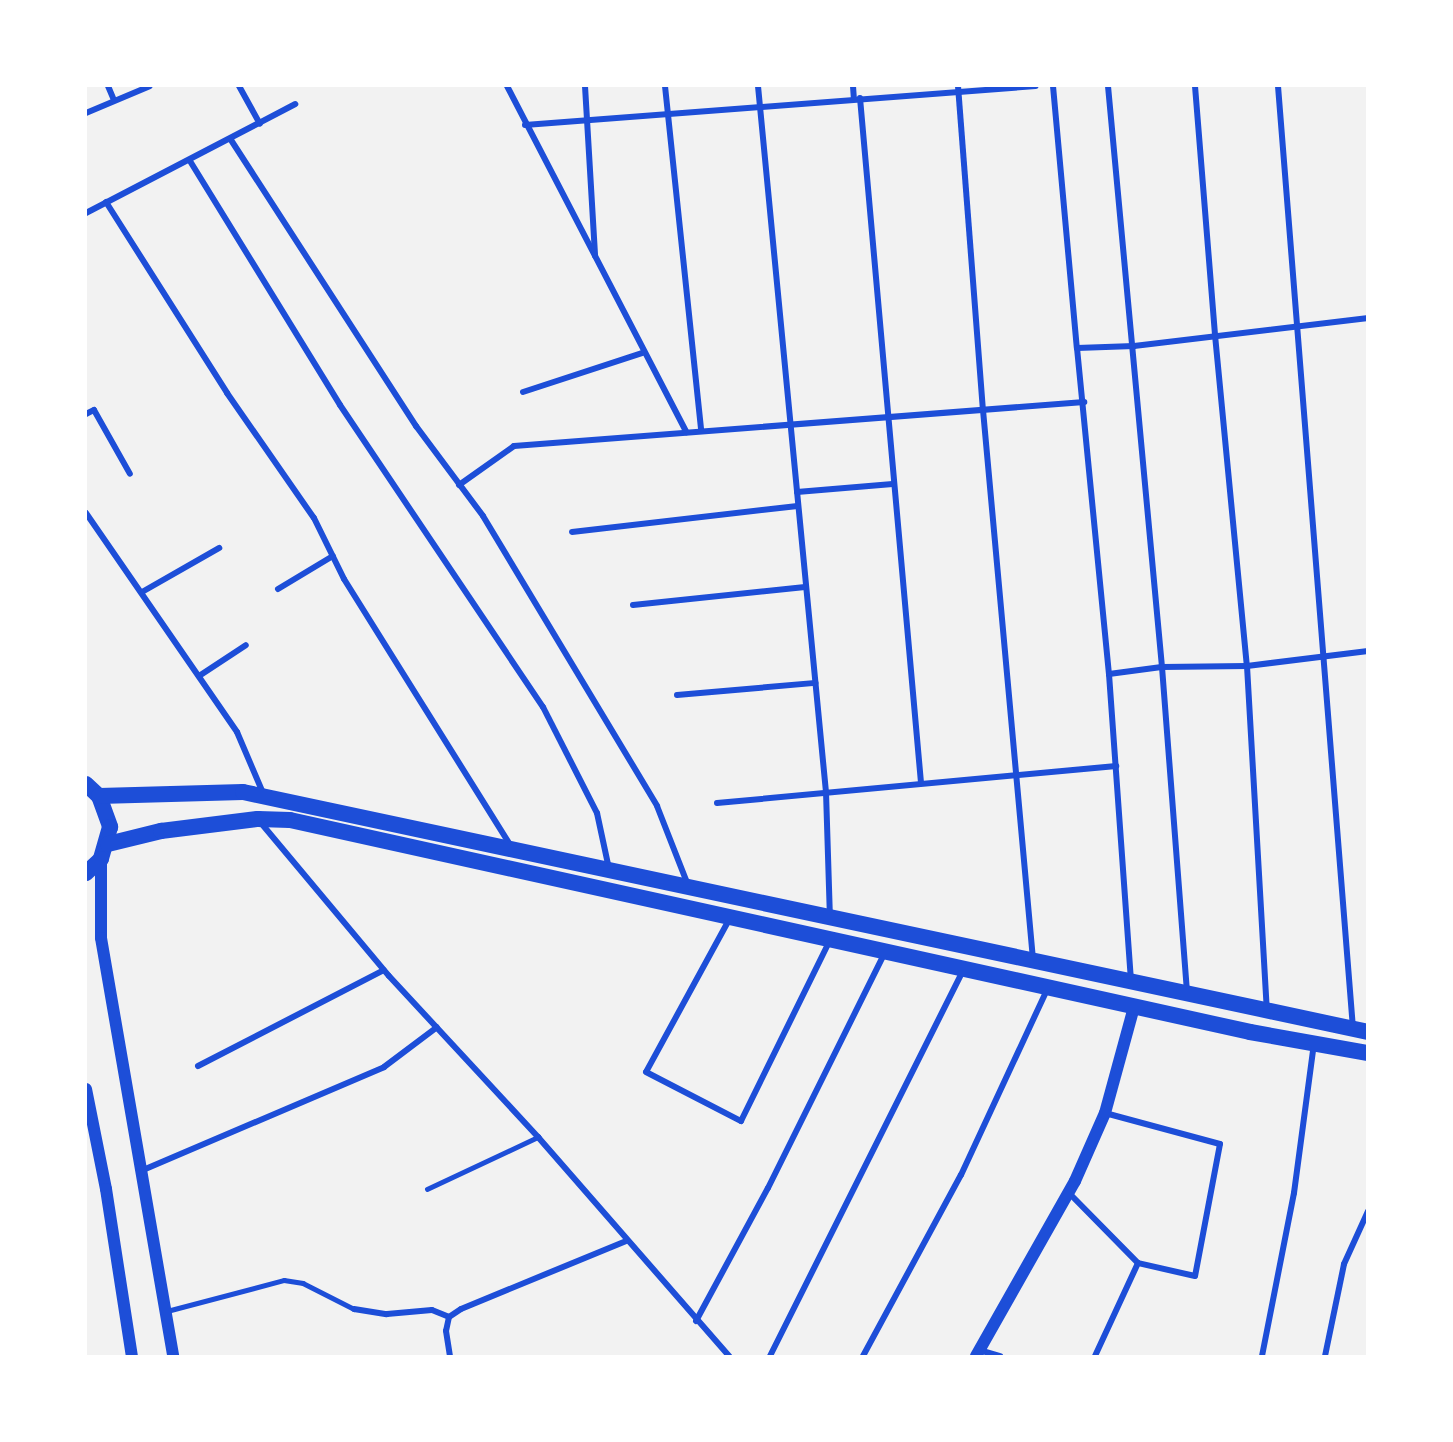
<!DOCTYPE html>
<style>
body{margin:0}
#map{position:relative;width:1453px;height:1442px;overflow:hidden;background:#f2f2f2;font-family:"Crimson Pro",serif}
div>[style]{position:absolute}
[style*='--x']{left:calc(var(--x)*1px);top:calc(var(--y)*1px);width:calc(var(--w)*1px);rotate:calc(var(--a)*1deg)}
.service>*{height:4.5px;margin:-2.25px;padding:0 2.25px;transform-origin:2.25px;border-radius:2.25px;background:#1d4ed8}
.minor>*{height:6px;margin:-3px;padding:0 3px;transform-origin:3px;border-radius:3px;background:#1d4ed8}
.secondary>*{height:12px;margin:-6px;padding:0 6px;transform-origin:6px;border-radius:6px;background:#1d4ed8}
.trunk>*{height:16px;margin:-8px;padding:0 8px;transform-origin:8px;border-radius:8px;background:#1d4ed8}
span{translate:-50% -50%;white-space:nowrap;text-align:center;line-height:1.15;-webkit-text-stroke:5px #fff;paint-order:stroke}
.frame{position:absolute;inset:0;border:87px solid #fff;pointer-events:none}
</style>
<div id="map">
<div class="service">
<i style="--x:427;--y:1189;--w:123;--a:-25.1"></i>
<i style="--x:167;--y:1311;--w:121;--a:-14.8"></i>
<i style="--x:284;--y:1280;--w:19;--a:9"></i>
<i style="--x:303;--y:1283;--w:57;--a:27"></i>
</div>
<div class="minor">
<i style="--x:108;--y:86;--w:15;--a:67"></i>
<i style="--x:239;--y:86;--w:43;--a:61.1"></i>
<i style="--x:507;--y:86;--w:390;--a:62.6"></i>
<i style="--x:585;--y:86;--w:170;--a:86.6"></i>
<i style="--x:665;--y:86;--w:346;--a:84"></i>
<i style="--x:758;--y:86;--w:709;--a:84.5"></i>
<i style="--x:826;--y:792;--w:124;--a:88.2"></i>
<i style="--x:853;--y:86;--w:13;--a:86"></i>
<i style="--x:958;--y:86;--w:325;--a:85.6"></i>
<i style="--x:983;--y:410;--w:551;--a:84.8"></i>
<i style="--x:1053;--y:86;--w:263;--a:84.8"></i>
<i style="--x:1077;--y:348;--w:57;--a:-2"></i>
<i style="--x:1134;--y:346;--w:236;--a:-6.8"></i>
<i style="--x:1108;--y:86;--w:584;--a:84.69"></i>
<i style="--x:1162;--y:667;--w:324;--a:85.6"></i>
<i style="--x:1195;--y:86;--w:250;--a:85.4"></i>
<i style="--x:1215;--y:335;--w:333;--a:84.5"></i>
<i style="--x:1247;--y:666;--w:344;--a:86.7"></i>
<i style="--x:1278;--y:86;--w:946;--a:85.45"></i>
<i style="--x:860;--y:98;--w:688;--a:84.91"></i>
<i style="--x:86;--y:113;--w:69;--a:-22.9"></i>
<i style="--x:525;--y:125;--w:512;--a:-4.36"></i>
<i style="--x:231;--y:140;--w:341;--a:57.1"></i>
<i style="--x:416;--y:426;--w:112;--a:53.3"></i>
<i style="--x:483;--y:516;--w:338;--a:59"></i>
<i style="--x:657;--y:806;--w:85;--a:68.6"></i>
<i style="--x:190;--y:161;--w:286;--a:58.4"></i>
<i style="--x:340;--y:405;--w:364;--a:56.1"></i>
<i style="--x:543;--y:707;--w:119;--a:63"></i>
<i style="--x:597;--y:813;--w:57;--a:77.9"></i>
<i style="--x:106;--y:202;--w:226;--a:57.6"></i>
<i style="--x:227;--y:393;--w:152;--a:55.2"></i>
<i style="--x:314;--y:518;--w:68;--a:63.8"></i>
<i style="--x:344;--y:579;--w:315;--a:58"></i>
<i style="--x:86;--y:213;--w:236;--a:-27.5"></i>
<i style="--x:1077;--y:348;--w:328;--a:84.4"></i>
<i style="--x:1109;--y:674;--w:53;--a:-7.5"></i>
<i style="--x:1162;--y:667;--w:85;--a:-0.7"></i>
<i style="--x:1247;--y:666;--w:122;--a:-7.1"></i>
<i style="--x:523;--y:392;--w:125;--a:-18.1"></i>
<i style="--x:86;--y:414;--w:9;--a:-27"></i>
<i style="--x:94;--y:410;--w:73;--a:60.6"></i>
<i style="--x:459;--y:485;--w:67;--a:-35.3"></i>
<i style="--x:514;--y:446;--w:572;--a:-4.41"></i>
<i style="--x:797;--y:492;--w:96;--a:-4.8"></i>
<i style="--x:86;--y:513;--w:266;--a:55.4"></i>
<i style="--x:237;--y:732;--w:66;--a:66.9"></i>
<i style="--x:572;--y:532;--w:227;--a:-6.6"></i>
<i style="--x:278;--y:589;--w:64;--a:-31"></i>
<i style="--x:142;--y:592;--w:89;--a:-29.7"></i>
<i style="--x:633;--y:605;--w:173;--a:-6"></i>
<i style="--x:1109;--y:674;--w:305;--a:85.9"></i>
<i style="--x:199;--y:676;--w:56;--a:-33.4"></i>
<i style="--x:677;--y:695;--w:139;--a:-5"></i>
<i style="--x:717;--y:803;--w:401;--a:-5.3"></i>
<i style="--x:261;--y:823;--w:199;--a:50.1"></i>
<i style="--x:389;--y:976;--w:219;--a:47.2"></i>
<i style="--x:538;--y:1137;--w:291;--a:48.9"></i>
<i style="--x:730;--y:918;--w:175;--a:118.6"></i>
<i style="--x:646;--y:1072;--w:107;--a:27.3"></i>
<i style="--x:741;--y:1121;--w:202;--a:-63.8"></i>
<i style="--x:198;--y:1066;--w:209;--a:-27.3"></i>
<i style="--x:1105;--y:1113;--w:119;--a:15.1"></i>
<i style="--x:1220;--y:1144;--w:134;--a:100.7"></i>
<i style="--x:1195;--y:1276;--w:58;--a:-167.2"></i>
<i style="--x:143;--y:1170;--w:262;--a:-23.1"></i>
<i style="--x:384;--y:1067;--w:66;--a:-37"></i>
<i style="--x:1069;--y:1193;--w:98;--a:45.4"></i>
<i style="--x:1138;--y:1263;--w:102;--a:114.8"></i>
<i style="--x:354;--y:1309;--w:33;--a:9"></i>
<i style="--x:387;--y:1314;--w:45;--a:-5.1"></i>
<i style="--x:432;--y:1310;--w:18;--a:22"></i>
<i style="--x:449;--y:1317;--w:14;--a:-34"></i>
<i style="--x:461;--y:1309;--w:178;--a:-22.4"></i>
<i style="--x:449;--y:1317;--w:14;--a:102"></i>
<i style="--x:446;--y:1331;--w:25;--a:81"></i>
<i style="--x:696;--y:1321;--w:151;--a:-61.6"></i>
<i style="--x:768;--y:1188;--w:263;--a:-63.6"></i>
<i style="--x:979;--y:1350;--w:22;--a:16"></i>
<i style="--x:770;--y:1356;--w:431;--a:-63.4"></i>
<i style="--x:863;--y:1356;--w:206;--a:-61.6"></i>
<i style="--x:961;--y:1175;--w:206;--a:-65.1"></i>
<i style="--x:1262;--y:1356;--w:166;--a:-78.9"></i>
<i style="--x:1294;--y:1193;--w:150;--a:-82.4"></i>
<i style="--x:1325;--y:1356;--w:94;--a:-78.3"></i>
<i style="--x:1344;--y:1264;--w:58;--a:-65.6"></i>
</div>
<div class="secondary">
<i style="--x:101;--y:859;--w:79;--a:90"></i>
<i style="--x:101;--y:938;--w:424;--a:80.2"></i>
<i style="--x:86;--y:1089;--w:102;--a:78.7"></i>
<i style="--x:106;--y:1189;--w:169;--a:81.2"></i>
<i style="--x:976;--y:1356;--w:201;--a:-60.5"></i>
<i style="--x:1075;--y:1181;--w:74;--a:-66.2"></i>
<i style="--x:1105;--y:1113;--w:110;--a:-74.7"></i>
</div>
<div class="trunk">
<i style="--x:86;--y:784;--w:18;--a:43"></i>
<i style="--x:99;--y:796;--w:33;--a:70"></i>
<i style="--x:110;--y:827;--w:33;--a:106"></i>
<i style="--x:101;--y:859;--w:21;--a:137"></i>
<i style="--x:99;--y:796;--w:144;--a:-1.6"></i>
<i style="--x:243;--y:792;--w:1150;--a:12.04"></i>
<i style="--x:108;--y:844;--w:55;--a:-13.8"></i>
<i style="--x:161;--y:831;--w:98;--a:-7.1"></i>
<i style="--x:258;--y:819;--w:32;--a:2"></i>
<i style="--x:290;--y:820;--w:983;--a:12.45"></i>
<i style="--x:1250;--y:1032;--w:120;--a:10.1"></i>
</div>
<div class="frame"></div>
</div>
